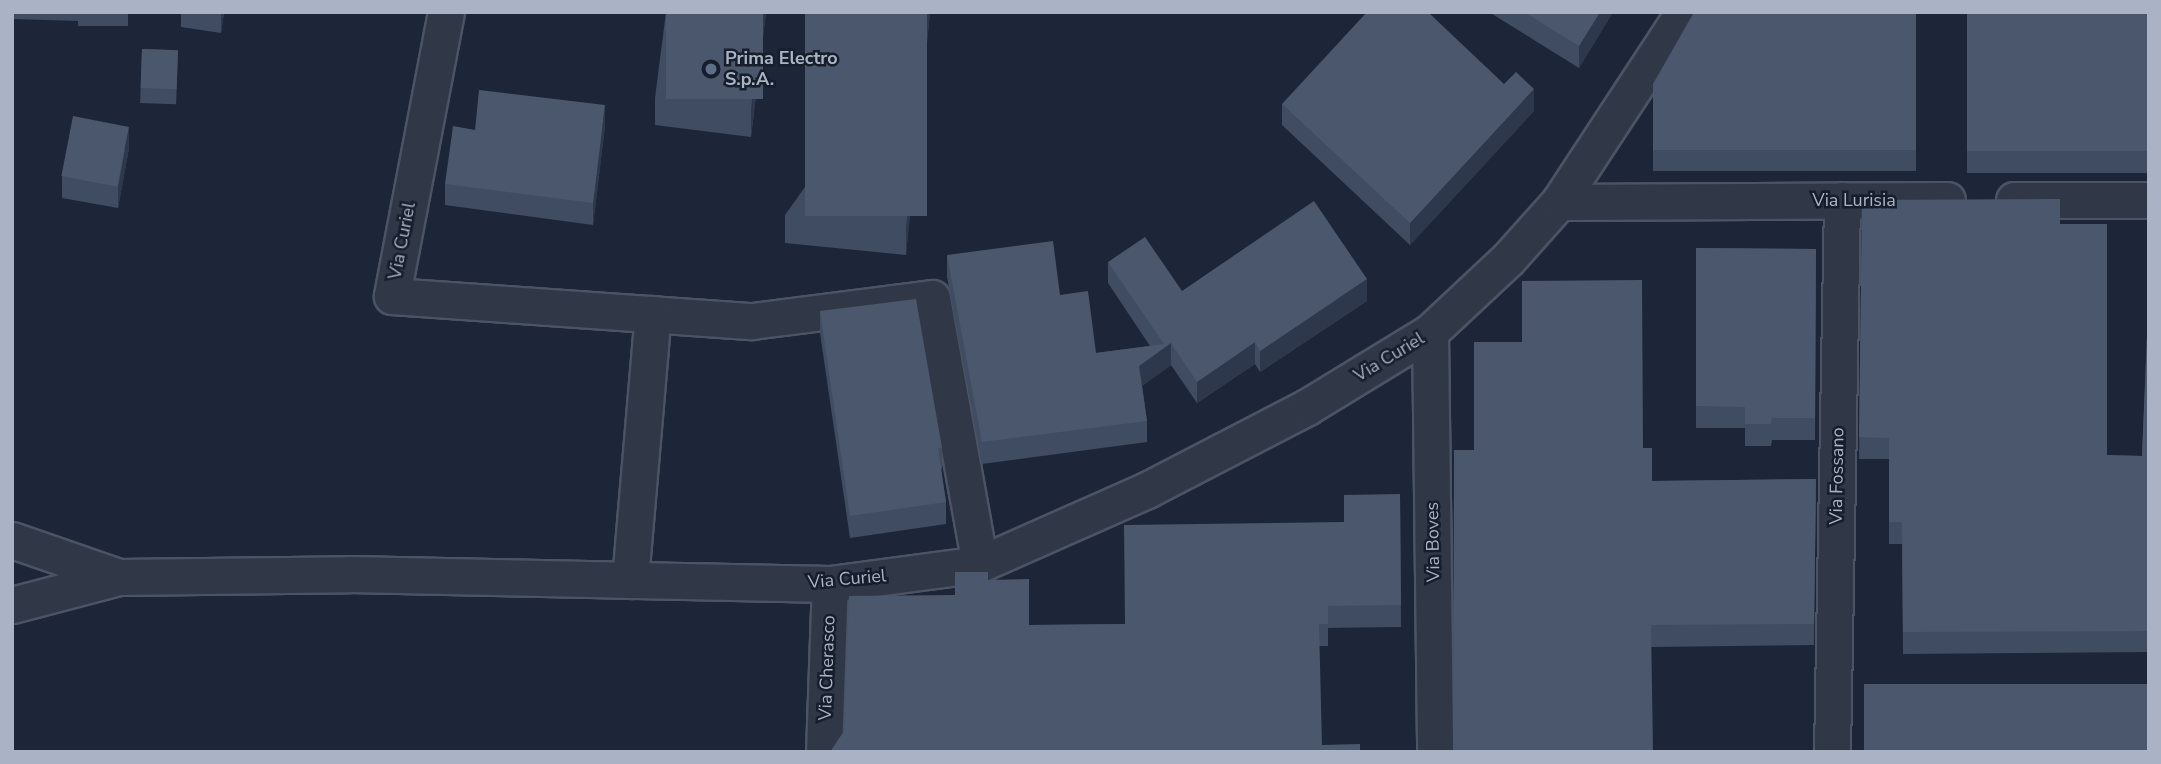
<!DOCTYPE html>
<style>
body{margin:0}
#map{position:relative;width:2161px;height:764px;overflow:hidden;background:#1d2638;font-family:"Nunito Sans",sans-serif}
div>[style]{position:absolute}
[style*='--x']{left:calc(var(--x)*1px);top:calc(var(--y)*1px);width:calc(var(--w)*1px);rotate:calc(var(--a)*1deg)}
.roads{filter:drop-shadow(2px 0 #4b5364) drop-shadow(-2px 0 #4b5364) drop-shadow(0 2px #4b5364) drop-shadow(0 -2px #4b5364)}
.minor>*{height:35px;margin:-17.5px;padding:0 17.5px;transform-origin:17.5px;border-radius:17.5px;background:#303848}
.wall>*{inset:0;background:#404c61;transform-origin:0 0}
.shaded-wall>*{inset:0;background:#2d384c}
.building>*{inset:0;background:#4b576c;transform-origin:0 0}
.dots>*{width:19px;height:19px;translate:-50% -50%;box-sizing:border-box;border:4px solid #161e2c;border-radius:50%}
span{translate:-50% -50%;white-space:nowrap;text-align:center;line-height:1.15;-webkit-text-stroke:5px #161e2c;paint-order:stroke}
.poi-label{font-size:18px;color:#aab3c6;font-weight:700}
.left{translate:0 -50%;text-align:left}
.street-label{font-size:18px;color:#aab3c6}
.frame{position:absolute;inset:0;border:14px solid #aab3c6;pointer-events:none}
</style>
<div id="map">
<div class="roads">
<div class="minor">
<i style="--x:446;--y:12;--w:289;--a:100.8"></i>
<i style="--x:392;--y:296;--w:361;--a:4"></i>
<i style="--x:752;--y:321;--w:181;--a:-7.3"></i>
<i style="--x:932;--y:298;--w:270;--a:79.8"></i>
<i style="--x:2014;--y:200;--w:135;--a:0"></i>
<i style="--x:1559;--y:202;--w:388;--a:-0.3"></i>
<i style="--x:1430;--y:332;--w:420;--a:89.3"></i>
<i style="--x:12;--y:540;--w:113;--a:19.1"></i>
<i style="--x:630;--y:580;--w:267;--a:-85.1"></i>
<i style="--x:12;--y:605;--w:111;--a:-14.7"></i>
<i style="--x:119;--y:577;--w:231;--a:-0.7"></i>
<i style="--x:350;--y:574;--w:480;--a:1.2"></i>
<i style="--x:830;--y:584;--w:151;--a:-7.6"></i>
<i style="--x:980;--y:564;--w:183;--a:-23.9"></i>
<i style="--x:1147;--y:490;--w:180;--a:-27.4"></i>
<i style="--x:1307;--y:407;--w:144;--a:-31.4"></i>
<i style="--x:1430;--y:332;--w:107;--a:-43.1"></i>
<i style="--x:1508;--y:259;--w:76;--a:-48.2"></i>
<i style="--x:1559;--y:202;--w:227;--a:-56.7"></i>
<i style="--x:824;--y:752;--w:168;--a:-88"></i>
<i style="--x:1832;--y:752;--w:552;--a:-88.96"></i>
</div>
</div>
<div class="wall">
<i style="clip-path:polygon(12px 12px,128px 12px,128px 26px,78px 26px,78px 21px,12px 19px)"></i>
<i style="clip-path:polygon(181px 12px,224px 12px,221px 33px,181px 27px)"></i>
<i style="clip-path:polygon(666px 12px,766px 12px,751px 137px,655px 125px,655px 98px)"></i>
<i style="clip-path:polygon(930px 12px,906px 255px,785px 243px,785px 215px)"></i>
<i style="clip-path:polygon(1489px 12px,1613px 12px,1579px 68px)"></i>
<i style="left:1967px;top:12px;width:182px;height:161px"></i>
<i style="clip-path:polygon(1916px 14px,1916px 171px,1653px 171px,1653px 84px)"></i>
<i style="left:142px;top:49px;width:36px;height:54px;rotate:2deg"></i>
<i style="clip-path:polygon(1504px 84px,1534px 111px,1410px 245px,1282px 125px,1282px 104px)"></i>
<i style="clip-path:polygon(605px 126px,593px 225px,445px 205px,445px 184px,475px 130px)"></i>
<i style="clip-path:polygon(129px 148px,118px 208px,62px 198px,62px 176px)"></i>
<i style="clip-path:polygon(1862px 200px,2060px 224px,2107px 455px,2142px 456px,2149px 288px,2149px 652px,1903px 654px,1902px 544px,1889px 544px,1889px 459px,1859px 459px)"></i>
<i style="clip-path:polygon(1696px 248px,1816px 249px,1815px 440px,1772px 440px,1771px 446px,1745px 446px,1745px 428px,1696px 428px)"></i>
<i style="clip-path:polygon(947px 255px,1096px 353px,1150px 346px,1108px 283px,1108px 262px,1182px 291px,1367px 301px,1260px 372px,1255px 364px,1197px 403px,1171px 365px,1142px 386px,1147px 421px,1147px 442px,982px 464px,947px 277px)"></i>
<i style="clip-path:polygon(820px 311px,942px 448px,942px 469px,941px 470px,946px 502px,946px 524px,850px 538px,820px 333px)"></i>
<i style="clip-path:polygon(1643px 448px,1652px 481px,1816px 479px,1814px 645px,1651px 647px)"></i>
<i style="clip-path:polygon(1400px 494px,1401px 627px,1328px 628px,1328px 646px,1320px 646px,832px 752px,955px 595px,988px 580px,1029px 625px,1125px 624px,1344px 522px)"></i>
</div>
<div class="shaded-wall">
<i style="clip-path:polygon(221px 12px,224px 12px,221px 33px)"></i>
<i style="clip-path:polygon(763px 12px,766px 12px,751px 137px,751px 109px)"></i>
<i style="clip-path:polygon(927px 12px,930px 12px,906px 255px,906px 227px)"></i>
<i style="clip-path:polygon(1600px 12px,1613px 12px,1579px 68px,1579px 46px)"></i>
<i style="clip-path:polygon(1534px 89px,1534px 111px,1410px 245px,1410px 223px)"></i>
<i style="clip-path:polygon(605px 105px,605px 126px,593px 225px,593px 203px)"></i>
<i style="clip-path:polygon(129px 127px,129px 148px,118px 208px,118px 187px)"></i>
<i style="clip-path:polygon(1367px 279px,1367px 301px,1260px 372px,1260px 351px)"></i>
<i style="clip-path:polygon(1255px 342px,1255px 364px,1197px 403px,1197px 382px)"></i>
<i style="clip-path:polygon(1171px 343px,1171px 365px,1139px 388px,1139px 366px)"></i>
</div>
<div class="building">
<i style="left:666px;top:12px;width:97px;height:87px"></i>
<i style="left:805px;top:12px;width:122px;height:204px"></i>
<i style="clip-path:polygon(1367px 12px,1421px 12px,1429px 13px,1504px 84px,1516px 72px,1534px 89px,1410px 223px,1282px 104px)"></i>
<i style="clip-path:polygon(1524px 12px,1600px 12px,1579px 46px)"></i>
<i style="left:1967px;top:12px;width:182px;height:139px"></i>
<i style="clip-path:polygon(1693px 14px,1916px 14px,1916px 150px,1653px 150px,1653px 84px)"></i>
<i style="left:142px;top:49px;width:36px;height:39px;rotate:2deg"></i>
<i style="clip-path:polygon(479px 90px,605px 105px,593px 203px,445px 184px,453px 126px,475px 130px)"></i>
<i style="left:73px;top:116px;width:57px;height:61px;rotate:11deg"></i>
<i style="clip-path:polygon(2060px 199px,2060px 224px,2107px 224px,2107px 455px,2142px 456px,2149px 288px,2149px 631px,1903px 632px,1902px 522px,1889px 522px,1889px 438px,1859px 437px,1862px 200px)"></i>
<i style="clip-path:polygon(1314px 201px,1367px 279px,1260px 351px,1255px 342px,1197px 382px,1171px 343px,1139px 366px,1147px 421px,982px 442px,947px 255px,1053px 241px,1060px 295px,1088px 291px,1096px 353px,1164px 344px,1108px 262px,1145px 237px,1182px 291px)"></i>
<i style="clip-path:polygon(1696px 248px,1816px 249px,1815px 418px,1772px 418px,1771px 424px,1745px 424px,1745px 407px,1696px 406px)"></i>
<i style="clip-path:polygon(1642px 280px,1643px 448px,1652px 448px,1652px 481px,1816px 479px,1814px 624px,1651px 625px,1653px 752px,1453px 752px,1454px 450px,1474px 450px,1474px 342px,1522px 342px,1522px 281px)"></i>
<i style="clip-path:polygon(916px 299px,942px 448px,938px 448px,946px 502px,850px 516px,820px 311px)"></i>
<i style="clip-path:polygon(1400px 494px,1401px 605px,1328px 606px,1328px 624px,1319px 624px,1322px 745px,1360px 744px,1360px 752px,832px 752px,832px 749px,844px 731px,849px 596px,955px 595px,955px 572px,988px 572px,988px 580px,1029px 579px,1029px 625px,1125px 624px,1124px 525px,1344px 522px,1344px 495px)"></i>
<i style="left:2149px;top:684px;width:68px;height:285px;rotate:90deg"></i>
</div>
<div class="dots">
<i style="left:711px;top:69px;background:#5c6f8a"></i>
</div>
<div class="poi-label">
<span class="left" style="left:725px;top:69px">Prima Electro<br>S.p.A.</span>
</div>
<div class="street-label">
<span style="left:1854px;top:200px">Via Lurisia</span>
<span style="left:402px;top:241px;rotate:-79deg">Via Curiel</span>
<span style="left:1389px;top:357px;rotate:-31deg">Via Curiel</span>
<span style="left:1837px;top:476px;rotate:-89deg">Via Fossano</span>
<span style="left:1433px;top:542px;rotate:-91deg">Via Boves</span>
<span style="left:847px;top:579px;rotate:-5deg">Via Curiel</span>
<span style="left:827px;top:668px;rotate:-88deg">Via Cherasco</span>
</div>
<div class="frame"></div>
</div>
